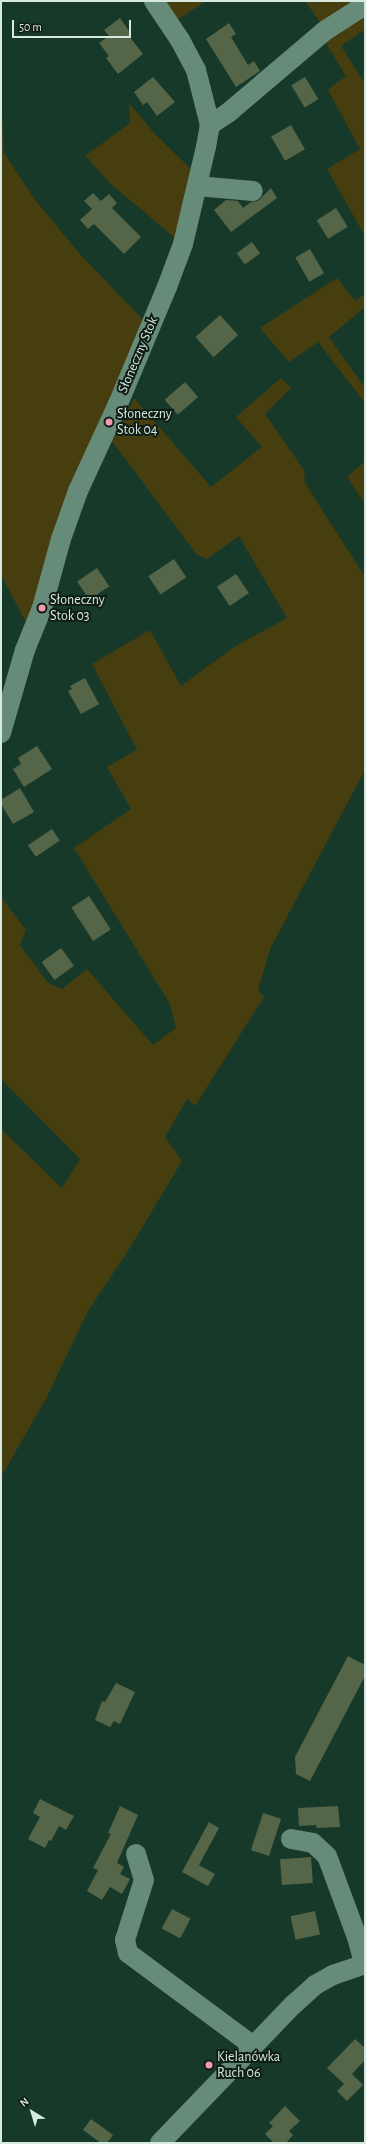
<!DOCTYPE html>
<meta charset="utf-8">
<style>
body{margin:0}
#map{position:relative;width:366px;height:2144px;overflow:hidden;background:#17392a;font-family:"Alegreya Sans",sans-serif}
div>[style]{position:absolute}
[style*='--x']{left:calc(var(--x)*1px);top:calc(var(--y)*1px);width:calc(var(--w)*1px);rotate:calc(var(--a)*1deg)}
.green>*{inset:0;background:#463e0f}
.building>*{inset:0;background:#556547;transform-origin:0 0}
.minor>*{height:20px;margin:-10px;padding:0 10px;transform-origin:10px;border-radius:10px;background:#678b79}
.dots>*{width:11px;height:11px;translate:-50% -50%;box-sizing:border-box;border:2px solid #0f1d16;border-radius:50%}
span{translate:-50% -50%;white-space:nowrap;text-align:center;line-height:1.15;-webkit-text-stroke:4px #0f1d16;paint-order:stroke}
.street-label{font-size:14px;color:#d6eadf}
.poi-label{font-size:14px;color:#d6eadf}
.left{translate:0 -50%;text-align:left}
.frame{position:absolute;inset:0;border:2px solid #d6eadf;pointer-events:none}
.north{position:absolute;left:12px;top:2092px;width:40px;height:40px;-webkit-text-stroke:3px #0f1d16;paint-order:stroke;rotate:322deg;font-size:11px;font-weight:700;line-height:16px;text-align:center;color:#d6eadf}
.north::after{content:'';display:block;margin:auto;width:14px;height:18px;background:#d6eadf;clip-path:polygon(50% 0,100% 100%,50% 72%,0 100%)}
.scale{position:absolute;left:12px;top:20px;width:119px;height:18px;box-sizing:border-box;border:2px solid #d6eadf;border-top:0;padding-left:5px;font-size:12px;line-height:14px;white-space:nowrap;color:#d6eadf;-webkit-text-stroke:3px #0f1d16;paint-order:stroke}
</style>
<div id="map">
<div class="green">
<i style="clip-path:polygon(163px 1px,206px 1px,177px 20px)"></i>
<i style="clip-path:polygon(305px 1px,357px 1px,322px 25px)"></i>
<i style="clip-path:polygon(365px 11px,365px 29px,341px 46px,365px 84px,365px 236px,327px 169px,360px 149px,328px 90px,346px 76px,324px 40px)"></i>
<i style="clip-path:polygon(1px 95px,4px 153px,36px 201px,79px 253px,147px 324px,27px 624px,1px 575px)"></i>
<i style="clip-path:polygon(129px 103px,154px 133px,196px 174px,180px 242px,113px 186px,85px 156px,130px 123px)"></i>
<i style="clip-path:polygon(337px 278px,355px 301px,365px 294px,365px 307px,329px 337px,365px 388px,365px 403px,318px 342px,289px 362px,260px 328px)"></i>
<i style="clip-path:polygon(281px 378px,291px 388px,265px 414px,304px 470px,305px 483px,365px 577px,365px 770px,271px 947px,258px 990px,264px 997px,195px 1106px,187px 1099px,165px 1137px,182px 1161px,128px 1251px,88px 1311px,46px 1399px,1px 1477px,1px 1129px,62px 1188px,80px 1159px,1px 1079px,1px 897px,26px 930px,20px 945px,48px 983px,62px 989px,87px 969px,153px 1045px,176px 1028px,170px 1004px,74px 848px,131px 809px,107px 767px,137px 750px,92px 664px,150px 630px,181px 686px,234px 647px,287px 618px,239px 536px,207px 559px,197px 555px,112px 441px,134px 398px,211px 487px,262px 447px,236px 417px)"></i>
<i style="clip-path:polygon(365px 461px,365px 504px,347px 477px)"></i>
</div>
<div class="building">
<i style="clip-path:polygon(120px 18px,131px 34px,129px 36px,143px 54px,118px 74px,106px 58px,109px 56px,99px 43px,109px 36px,104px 30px)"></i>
<i style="clip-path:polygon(229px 23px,236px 34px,231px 37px,248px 65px,254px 61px,260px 71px,236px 87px,206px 39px)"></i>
<i style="clip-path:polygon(153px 77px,175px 102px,157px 116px,147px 102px,143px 105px,134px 92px)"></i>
<i style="left:305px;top:77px;width:26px;height:16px;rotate:59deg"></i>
<i style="left:291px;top:125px;width:28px;height:23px;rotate:60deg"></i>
<i style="clip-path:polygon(271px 188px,277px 198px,231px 232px,214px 210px,226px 200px,238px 201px,243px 208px,251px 202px,258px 201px)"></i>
<i style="clip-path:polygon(93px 193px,101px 201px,109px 194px,117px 203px,112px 208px,141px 237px,124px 254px,94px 224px,88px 229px,80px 220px,92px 209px,84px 201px)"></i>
<i style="left:336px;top:208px;width:22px;height:23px;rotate:58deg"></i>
<i style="left:252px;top:242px;width:14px;height:19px;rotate:54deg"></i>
<i style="left:310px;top:249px;width:28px;height:17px;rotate:60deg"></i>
<i style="left:220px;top:315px;width:27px;height:33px;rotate:48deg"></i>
<i style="left:185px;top:382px;width:20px;height:27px;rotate:49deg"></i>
<i style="left:174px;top:559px;width:22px;height:31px;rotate:56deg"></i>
<i style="left:97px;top:568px;width:22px;height:24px;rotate:56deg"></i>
<i style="left:236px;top:574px;width:23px;height:23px;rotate:56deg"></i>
<i style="clip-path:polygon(85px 678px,99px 704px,81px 714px,68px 691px,72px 689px,70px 686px)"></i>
<i style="clip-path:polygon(37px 746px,52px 769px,24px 787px,13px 769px,21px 764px,18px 758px)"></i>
<i style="clip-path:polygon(20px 788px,34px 812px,13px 824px,1px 804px,1px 800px)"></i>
<i style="left:52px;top:829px;width:14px;height:29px;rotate:56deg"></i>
<i style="left:89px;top:896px;width:40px;height:21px;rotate:57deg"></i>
<i style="left:61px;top:948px;width:22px;height:24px;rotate:54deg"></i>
<i style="clip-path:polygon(348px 1656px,365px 1665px,365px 1676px,310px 1781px,296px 1774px,295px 1757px)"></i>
<i style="clip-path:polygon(116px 1683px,135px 1692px,120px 1724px,114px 1721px,110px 1727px,95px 1720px,102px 1701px,105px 1702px)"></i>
<i style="clip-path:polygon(40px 1799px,74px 1816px,66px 1830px,59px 1826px,51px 1841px,49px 1840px,45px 1848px,28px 1839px,40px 1817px,33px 1813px)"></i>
<i style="clip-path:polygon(120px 1806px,138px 1815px,117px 1863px,124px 1867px,120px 1874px,130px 1879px,122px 1894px,110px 1887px,102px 1900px,87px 1891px,98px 1870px,93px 1868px,111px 1834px,108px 1833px)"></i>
<i style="clip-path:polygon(338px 1806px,340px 1827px,317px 1828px,316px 1825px,299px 1826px,298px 1808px)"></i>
<i style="left:263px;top:1813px;width:19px;height:39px;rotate:18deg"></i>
<i style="clip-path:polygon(209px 1822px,219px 1828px,199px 1865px,215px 1874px,208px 1886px,182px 1872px)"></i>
<i style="left:311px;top:1857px;width:26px;height:31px;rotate:86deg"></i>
<i style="left:172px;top:1909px;width:21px;height:22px;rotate:28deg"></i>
<i style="left:315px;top:1911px;width:24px;height:25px;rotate:78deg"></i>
<i style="clip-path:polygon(355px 2039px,365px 2048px,365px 2060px,352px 2074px,363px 2085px,347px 2101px,337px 2091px,344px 2084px,327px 2068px)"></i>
<i style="clip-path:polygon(285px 2106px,300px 2121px,289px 2131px,293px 2135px,286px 2143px,274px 2143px,265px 2134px,273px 2126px,269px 2123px)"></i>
<i style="clip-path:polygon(91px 2119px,113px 2135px,107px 2143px,101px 2143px,83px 2130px)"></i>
</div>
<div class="minor">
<i style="--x:210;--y:125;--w:22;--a:-34"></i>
<i style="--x:228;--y:113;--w:128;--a:-40.3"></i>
<i style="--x:326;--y:30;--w:46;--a:-32.7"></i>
<i style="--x:197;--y:186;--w:56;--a:5.1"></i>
<i style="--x:1;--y:733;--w:86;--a:-73.9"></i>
<i style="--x:25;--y:650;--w:45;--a:-68"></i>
<i style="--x:42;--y:608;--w:72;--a:-74.6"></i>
<i style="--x:61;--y:539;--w:51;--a:-70.5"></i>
<i style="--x:78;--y:491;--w:96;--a:-65.3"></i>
<i style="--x:118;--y:404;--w:127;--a:-67.3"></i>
<i style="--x:167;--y:287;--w:46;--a:-69.6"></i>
<i style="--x:183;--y:244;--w:100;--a:-76.7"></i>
<i style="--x:206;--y:147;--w:22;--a:-80"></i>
<i style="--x:210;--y:125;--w:57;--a:-104.3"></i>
<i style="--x:196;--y:70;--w:34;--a:-118"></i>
<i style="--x:180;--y:40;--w:47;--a:-123.7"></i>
<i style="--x:291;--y:1839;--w:22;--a:10"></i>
<i style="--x:313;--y:1843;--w:19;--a:43"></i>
<i style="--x:327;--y:1856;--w:86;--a:69.7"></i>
<i style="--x:357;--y:1937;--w:28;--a:75"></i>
<i style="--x:136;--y:1854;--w:27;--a:73"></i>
<i style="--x:144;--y:1880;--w:63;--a:107.6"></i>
<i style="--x:125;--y:1940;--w:13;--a:77"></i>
<i style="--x:128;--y:1953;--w:156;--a:36.6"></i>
<i style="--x:160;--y:2143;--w:192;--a:-46.1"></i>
<i style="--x:293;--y:2005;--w:30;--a:-42"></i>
<i style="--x:315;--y:1985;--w:21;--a:-29"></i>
<i style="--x:333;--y:1975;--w:34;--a:-19"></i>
</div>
<div class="dots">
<i style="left:109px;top:422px;background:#f29aae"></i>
<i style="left:42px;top:608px;background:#f29aae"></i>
<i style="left:209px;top:2065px;background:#f29aae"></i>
</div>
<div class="street-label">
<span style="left:138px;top:355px;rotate:-67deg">Słoneczny Stok</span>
</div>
<div class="poi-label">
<span class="left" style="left:117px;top:422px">Słoneczny<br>Stok 04</span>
<span class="left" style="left:50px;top:608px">Słoneczny<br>Stok 03</span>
<span class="left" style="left:217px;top:2065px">Kielanówka<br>Ruch 06</span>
</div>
<div class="frame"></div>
<div class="north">N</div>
<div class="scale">50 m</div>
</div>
